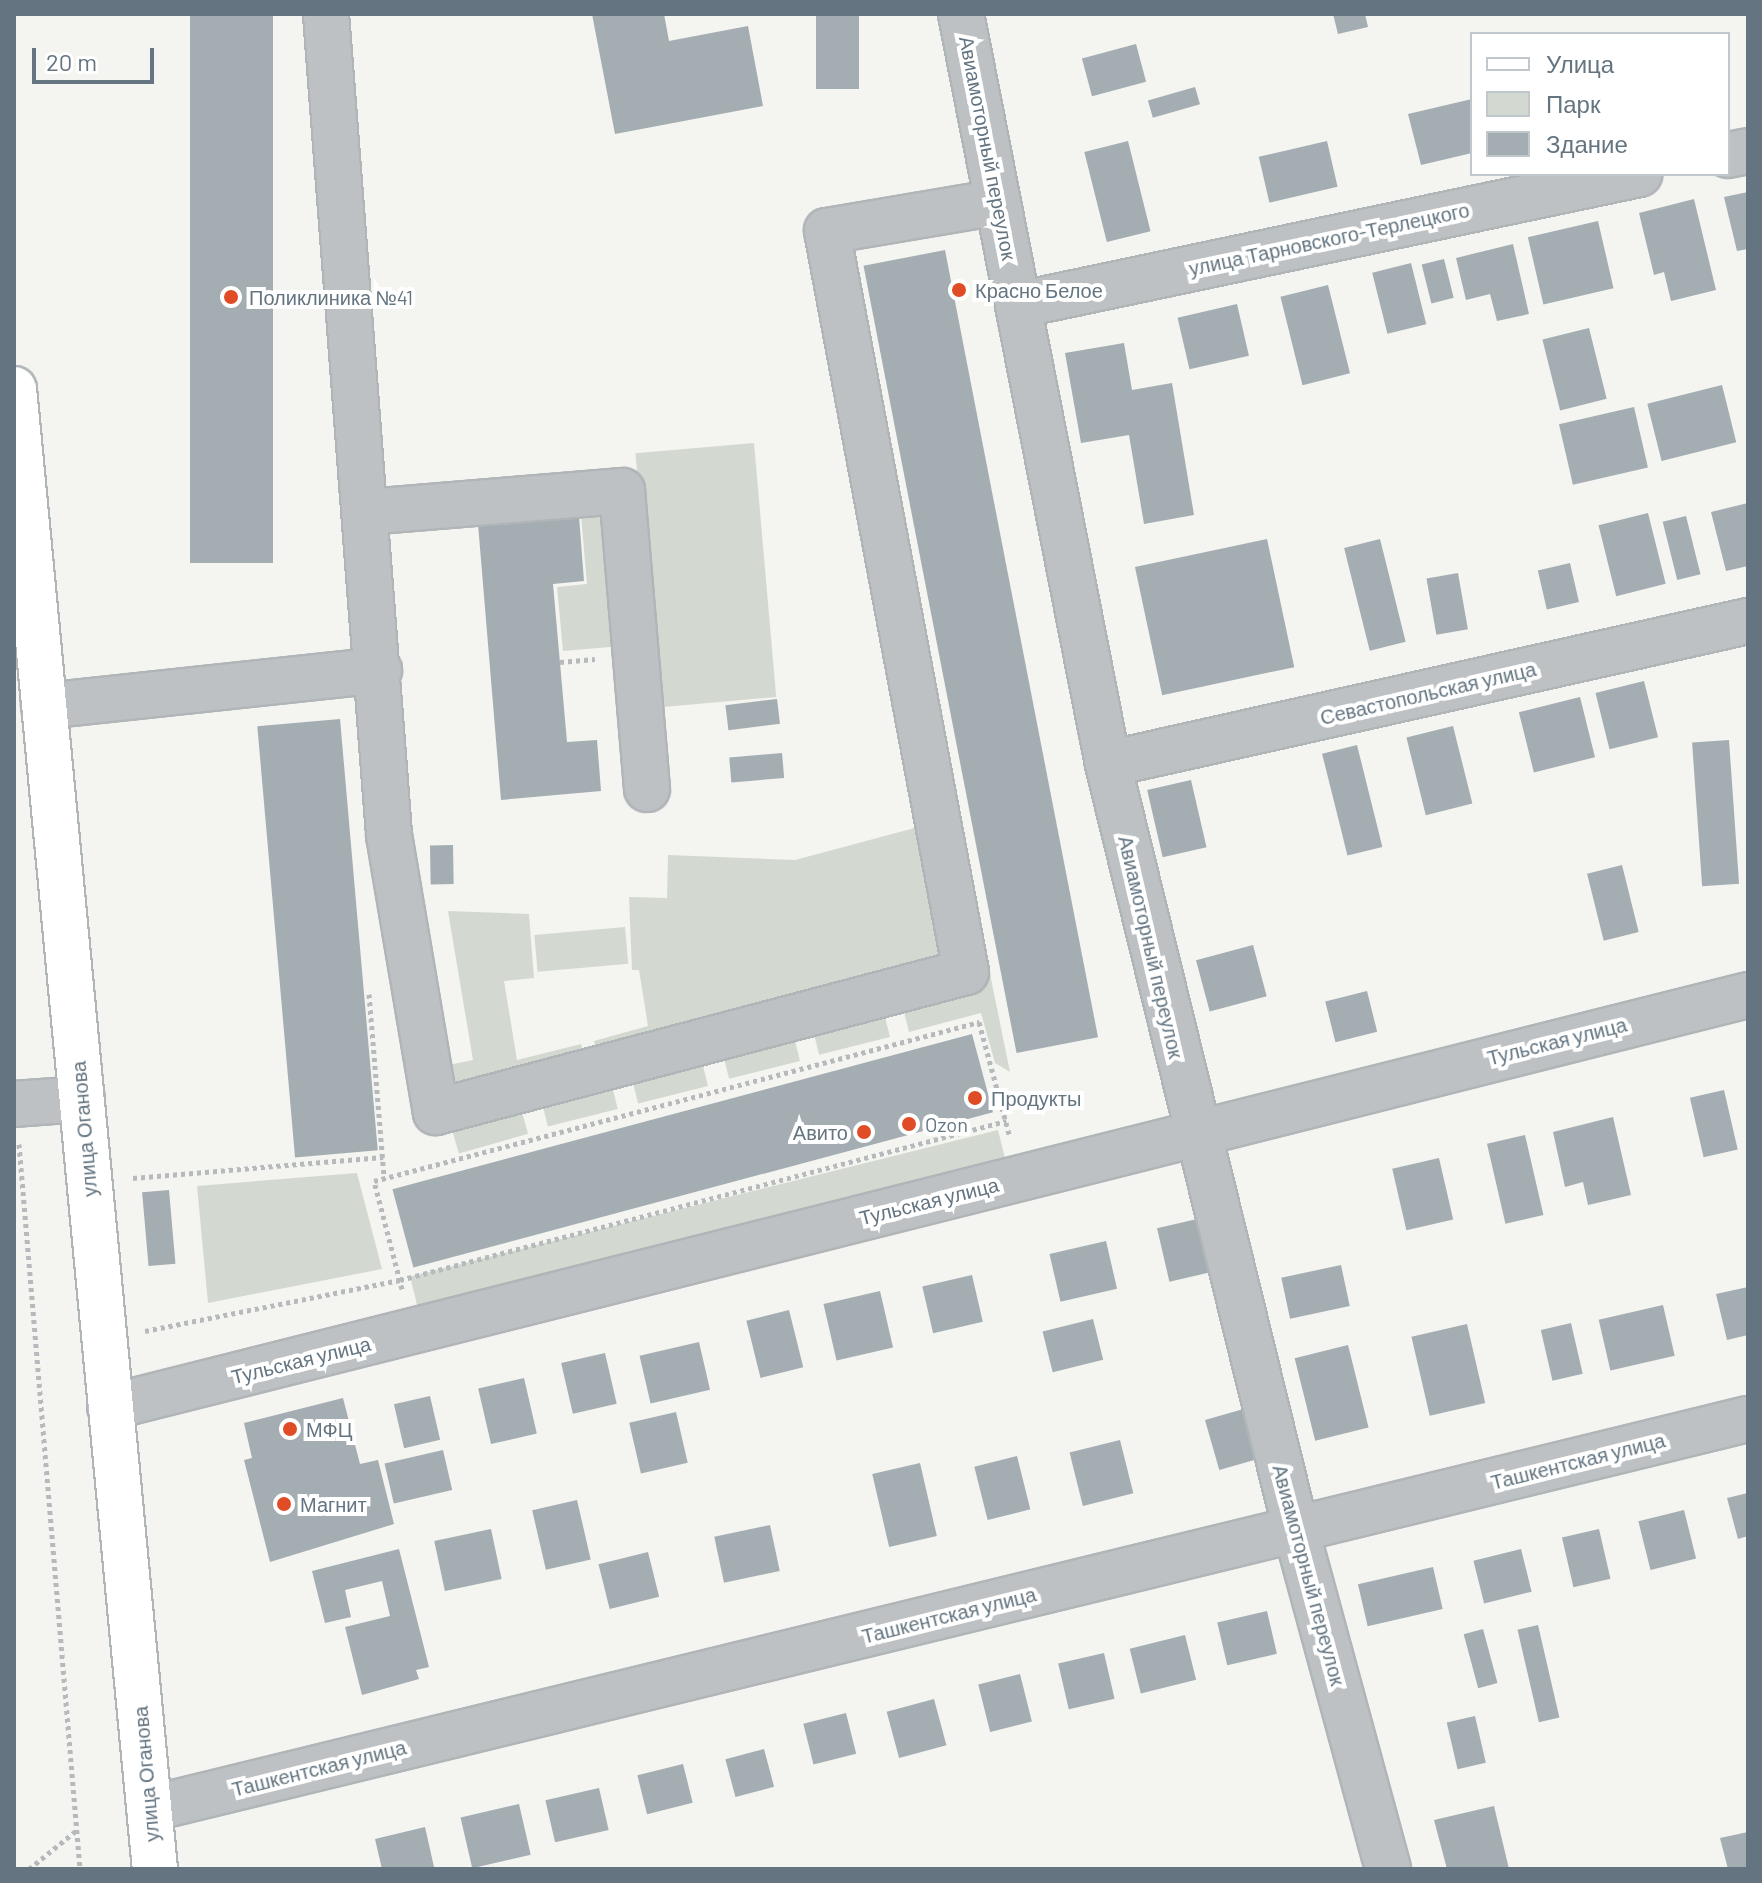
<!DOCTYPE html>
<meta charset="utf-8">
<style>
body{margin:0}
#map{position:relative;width:1762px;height:1883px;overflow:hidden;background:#f4f4f0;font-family:Barlow,sans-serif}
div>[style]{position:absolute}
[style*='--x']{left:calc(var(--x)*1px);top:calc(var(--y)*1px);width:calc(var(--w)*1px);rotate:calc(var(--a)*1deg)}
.green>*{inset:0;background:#d3d9d0;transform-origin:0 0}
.building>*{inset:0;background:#a4adb2;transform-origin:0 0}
.path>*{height:5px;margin-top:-2.5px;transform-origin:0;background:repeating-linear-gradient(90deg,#b7babc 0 4px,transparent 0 8px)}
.roads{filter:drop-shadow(2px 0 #b0b5b8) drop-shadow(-2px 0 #b0b5b8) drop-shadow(0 2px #b0b5b8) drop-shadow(0 -2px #b0b5b8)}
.minor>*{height:44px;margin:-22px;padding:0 22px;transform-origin:22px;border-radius:22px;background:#bdc1c4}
.major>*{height:44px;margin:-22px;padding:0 22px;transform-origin:22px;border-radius:22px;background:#fff}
.dots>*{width:22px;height:22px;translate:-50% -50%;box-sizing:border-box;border:4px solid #fff;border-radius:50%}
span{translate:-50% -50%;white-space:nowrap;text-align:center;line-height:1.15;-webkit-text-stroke:8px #fff;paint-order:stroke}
.street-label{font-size:20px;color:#647581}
.poi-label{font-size:20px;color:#647581}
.left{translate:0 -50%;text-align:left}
.right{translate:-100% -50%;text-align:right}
.frame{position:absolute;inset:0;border:16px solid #647581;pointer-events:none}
.legend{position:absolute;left:1470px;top:32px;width:260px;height:144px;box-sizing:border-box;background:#fff;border:2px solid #c1c8cd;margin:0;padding:10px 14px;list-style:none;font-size:24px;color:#647581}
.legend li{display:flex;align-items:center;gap:16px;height:40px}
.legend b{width:40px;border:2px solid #c1c8cd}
.scale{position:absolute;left:32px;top:48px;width:122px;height:36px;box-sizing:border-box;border:4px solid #647581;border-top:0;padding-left:10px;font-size:24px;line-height:28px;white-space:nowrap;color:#647581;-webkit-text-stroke:6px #fff;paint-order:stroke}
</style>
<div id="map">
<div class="green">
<i style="left:754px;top:443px;width:255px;height:119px;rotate:85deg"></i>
<i style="clip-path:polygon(611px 513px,622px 646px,563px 651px,557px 587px,587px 584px,581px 515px)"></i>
<i style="clip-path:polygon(922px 826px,949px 968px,599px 1060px,594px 1041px,648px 1026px,639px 970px,632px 970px,629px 897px,667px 898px,668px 855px,795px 860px)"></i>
<i style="clip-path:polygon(448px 911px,529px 914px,534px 978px,504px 981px,517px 1060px,581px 1044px,586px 1063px,460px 1096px,439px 1067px,473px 1060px)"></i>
<i style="left:625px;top:927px;width:37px;height:91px;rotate:85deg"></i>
<i style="clip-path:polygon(987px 959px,1010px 1072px,995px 1063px,981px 1013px,909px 1032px,901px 1000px)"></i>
<i style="left:882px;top:1005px;width:33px;height:73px;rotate:76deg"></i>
<i style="left:792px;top:1029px;width:33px;height:73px;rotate:76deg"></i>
<i style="left:700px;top:1054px;width:33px;height:72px;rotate:76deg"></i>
<i style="left:610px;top:1078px;width:32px;height:72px;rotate:76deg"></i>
<i style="left:519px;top:1102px;width:33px;height:72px;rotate:74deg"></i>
<i style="left:998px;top:1130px;width:36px;height:606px;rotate:76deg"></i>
<i style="clip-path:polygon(357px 1173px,382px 1269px,208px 1303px,197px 1186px)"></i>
</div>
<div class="building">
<i style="left:190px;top:14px;width:83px;height:549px"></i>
<i style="clip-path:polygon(592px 14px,664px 14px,669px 41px,748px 26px,763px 106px,615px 134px)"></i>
<i style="left:816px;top:14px;width:43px;height:75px"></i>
<i style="clip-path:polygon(1333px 14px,1365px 14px,1368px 27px,1338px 34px)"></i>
<i style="left:1136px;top:44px;width:39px;height:56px;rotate:75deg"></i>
<i style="left:1195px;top:87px;width:18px;height:49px;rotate:74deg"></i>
<i style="clip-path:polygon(1472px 99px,1472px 153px,1421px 165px,1408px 114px)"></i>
<i style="left:1128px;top:141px;width:93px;height:45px;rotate:76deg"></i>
<i style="left:1327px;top:141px;width:47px;height:70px;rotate:77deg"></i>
<i style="clip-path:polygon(1748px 192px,1748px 249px,1737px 251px,1724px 197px)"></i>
<i style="clip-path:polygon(1694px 199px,1716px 290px,1671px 301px,1664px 272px,1654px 275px,1639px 213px)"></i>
<i style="left:1598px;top:221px;width:69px;height:72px;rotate:77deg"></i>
<i style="clip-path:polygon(1513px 244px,1529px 314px,1497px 321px,1490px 294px,1466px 300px,1456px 258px)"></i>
<i style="left:945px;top:250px;width:802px;height:83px;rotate:79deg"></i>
<i style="left:1444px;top:259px;width:40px;height:23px;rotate:76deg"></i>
<i style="left:1411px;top:263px;width:63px;height:40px;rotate:76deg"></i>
<i style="left:1328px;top:285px;width:91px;height:49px;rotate:76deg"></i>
<i style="left:1237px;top:304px;width:53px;height:61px;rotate:77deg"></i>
<i style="left:1589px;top:328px;width:73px;height:48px;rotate:76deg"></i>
<i style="clip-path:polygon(1124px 343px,1132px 390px,1172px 383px,1194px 515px,1144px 524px,1129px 435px,1081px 443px,1065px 353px)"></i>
<i style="left:1722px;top:385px;width:59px;height:77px;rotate:76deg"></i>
<i style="left:1634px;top:407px;width:62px;height:77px;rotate:77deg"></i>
<i style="clip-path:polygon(1748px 503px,1748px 566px,1726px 571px,1711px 512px)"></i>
<i style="left:1648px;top:513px;width:73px;height:51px;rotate:76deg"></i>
<i style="clip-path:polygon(579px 516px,584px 581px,553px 584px,567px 742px,597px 740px,601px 791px,501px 800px,478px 524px)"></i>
<i style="left:1686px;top:516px;width:60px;height:24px;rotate:76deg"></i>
<i style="left:1267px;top:539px;width:131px;height:135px;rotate:78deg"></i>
<i style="left:1380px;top:539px;width:106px;height:37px;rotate:76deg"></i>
<i style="left:1570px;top:563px;width:40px;height:33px;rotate:77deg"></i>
<i style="left:1458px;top:573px;width:57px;height:32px;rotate:80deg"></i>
<i style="left:1644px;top:681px;width:58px;height:50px;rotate:76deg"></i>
<i style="left:1580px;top:697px;width:62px;height:63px;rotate:76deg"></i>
<i style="left:777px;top:699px;width:25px;height:52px;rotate:83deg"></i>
<i style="left:340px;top:719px;width:433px;height:83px;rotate:85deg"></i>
<i style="left:1453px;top:726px;width:80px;height:48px;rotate:76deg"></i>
<i style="left:1729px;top:740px;width:144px;height:37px;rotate:86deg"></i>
<i style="left:1357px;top:745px;width:105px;height:36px;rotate:76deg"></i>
<i style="left:782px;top:753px;width:25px;height:53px;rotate:85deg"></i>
<i style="left:1191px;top:780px;width:69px;height:45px;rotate:77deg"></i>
<i style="left:453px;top:845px;width:39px;height:23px;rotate:89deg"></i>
<i style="left:1622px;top:865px;width:69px;height:36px;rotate:76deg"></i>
<i style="left:1253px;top:945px;width:53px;height:59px;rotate:75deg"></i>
<i style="left:1367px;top:991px;width:42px;height:43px;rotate:76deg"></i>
<i style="left:972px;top:1034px;width:81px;height:600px;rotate:75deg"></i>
<i style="left:1724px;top:1090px;width:61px;height:35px;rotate:77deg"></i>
<i style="clip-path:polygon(1613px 1117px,1631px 1195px,1588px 1205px,1583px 1182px,1565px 1187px,1553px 1132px)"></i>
<i style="left:1525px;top:1135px;width:82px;height:39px;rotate:77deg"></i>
<i style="left:1439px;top:1158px;width:63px;height:48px;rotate:77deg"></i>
<i style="left:169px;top:1190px;width:74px;height:27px;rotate:85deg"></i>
<i style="left:1197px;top:1219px;width:55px;height:41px;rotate:77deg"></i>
<i style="left:1106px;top:1241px;width:49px;height:58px;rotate:77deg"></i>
<i style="left:1341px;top:1265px;width:42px;height:61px;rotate:78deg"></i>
<i style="left:972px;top:1275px;width:48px;height:51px;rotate:77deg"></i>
<i style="clip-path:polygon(1748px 1287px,1748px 1335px,1727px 1340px,1716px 1294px)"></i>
<i style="left:880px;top:1291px;width:58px;height:58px;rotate:77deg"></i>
<i style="left:1663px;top:1305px;width:52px;height:66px;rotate:77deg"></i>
<i style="left:789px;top:1310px;width:59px;height:44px;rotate:76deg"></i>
<i style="left:1093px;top:1319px;width:42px;height:52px;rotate:76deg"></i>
<i style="left:1571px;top:1323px;width:52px;height:31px;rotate:77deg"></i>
<i style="left:1467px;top:1324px;width:81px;height:57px;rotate:77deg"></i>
<i style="left:699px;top:1342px;width:49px;height:61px;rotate:77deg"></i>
<i style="left:1348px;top:1345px;width:85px;height:55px;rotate:76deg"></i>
<i style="left:605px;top:1353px;width:52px;height:45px;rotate:77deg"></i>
<i style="left:524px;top:1378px;width:57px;height:47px;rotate:77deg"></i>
<i style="left:430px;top:1396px;width:45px;height:37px;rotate:77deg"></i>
<i style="clip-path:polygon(343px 1398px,360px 1464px,378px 1460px,394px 1524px,270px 1562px,244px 1460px,252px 1458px,244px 1423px)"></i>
<i style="left:1254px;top:1406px;width:52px;height:51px;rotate:74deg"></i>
<i style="left:676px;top:1412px;width:52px;height:48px;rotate:77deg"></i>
<i style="left:1120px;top:1440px;width:55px;height:52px;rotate:76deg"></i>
<i style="left:443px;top:1450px;width:41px;height:60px;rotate:77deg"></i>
<i style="left:1017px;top:1456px;width:55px;height:44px;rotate:76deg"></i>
<i style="left:920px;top:1463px;width:75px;height:49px;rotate:77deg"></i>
<i style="clip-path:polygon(1748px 1493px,1748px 1536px,1738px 1539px,1727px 1498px)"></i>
<i style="left:577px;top:1500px;width:61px;height:46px;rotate:77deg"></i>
<i style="left:1684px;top:1510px;width:50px;height:47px;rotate:76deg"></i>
<i style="left:770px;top:1525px;width:47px;height:57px;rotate:78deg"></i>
<i style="left:491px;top:1529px;width:51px;height:58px;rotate:78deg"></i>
<i style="left:1599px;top:1529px;width:51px;height:38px;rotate:77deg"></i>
<i style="clip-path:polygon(399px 1549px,429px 1667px,416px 1670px,419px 1679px,362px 1695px,345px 1627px,390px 1616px,382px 1581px,345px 1590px,351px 1617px,325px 1623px,312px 1571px)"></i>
<i style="left:1521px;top:1549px;width:44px;height:49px;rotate:76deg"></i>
<i style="left:648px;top:1552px;width:46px;height:51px;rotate:76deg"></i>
<i style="left:1433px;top:1567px;width:43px;height:77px;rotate:77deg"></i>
<i style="left:1267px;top:1611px;width:44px;height:51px;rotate:77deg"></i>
<i style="left:1538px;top:1625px;width:95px;height:21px;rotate:77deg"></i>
<i style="left:1483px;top:1629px;width:56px;height:20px;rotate:75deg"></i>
<i style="left:1185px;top:1635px;width:46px;height:57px;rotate:76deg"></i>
<i style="left:1104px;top:1653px;width:47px;height:47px;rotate:77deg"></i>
<i style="left:1020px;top:1674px;width:49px;height:43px;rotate:76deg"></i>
<i style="left:934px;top:1699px;width:48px;height:49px;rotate:75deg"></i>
<i style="left:846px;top:1713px;width:42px;height:44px;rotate:76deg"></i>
<i style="left:1475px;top:1716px;width:48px;height:29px;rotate:77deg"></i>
<i style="left:764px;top:1749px;width:39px;height:40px;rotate:75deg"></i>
<i style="left:683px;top:1764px;width:40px;height:47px;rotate:76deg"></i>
<i style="left:599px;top:1788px;width:43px;height:55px;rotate:77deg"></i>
<i style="left:519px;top:1804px;width:52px;height:60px;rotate:77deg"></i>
<i style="clip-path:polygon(1494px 1806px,1509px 1869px,1447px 1869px,1434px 1820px)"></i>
<i style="clip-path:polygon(425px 1827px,434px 1867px,382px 1869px,375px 1839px)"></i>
<i style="clip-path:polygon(1748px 1832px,1748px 1869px,1728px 1869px,1720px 1838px)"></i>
</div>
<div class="path">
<i style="--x:560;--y:662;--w:35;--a:-5"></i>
<i style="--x:369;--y:994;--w:185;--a:85.3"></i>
<i style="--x:19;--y:1144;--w:728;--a:85.19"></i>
<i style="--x:133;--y:1178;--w:251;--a:-4.8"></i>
<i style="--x:402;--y:1289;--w:112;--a:-104.5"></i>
<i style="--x:374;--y:1181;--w:626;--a:-14.72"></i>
<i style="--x:979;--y:1022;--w:120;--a:75"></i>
<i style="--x:145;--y:1331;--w:260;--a:-11.3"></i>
<i style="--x:400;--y:1280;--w:627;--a:-14.7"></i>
<i style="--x:29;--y:1869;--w:62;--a:-39.1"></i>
</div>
<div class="roads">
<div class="minor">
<i style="--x:326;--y:14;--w:823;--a:85.61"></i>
<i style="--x:389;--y:835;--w:281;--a:80.4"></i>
<i style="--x:436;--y:1112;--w:548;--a:-14.8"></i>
<i style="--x:966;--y:972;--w:754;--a:-100.62"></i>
<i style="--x:827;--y:231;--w:173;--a:-9.6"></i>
<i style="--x:961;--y:14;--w:764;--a:78.91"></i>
<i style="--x:1108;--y:764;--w:789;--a:76.21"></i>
<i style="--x:1296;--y:1530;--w:351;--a:74.8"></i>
<i style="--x:1728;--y:155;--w:20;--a:-11"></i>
<i style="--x:1018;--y:305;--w:635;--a:-11.91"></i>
<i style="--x:366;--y:512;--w:257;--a:-4.7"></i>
<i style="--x:622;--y:491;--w:299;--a:85.2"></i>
<i style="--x:44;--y:706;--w:337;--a:-6.1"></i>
<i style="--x:1108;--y:764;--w:656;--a:-12.6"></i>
<i style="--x:14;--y:1104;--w:68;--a:-4.2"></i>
<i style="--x:110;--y:1407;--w:1689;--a:-14.12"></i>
<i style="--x:149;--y:1809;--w:1646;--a:-13.71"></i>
</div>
<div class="major">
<i style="--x:14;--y:389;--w:1487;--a:84.56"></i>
</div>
</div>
<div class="dots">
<i style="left:959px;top:290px;background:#e04c25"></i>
<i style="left:231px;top:297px;background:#e04c25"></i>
<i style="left:975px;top:1098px;background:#e04c25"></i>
<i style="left:909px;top:1124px;background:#e04c25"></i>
<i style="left:864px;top:1132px;background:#e04c25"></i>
<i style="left:290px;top:1429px;background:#e04c25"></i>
<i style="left:284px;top:1504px;background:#e04c25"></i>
</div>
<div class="street-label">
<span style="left:988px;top:148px;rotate:79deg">Авиамоторный переулок</span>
<span style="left:1329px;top:239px;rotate:-12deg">улица Тарновского-Терлецкого</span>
<span style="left:1428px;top:693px;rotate:-13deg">Севастопольская улица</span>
<span style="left:1151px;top:947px;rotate:77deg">Авиамоторный переулок</span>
<span style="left:1557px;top:1041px;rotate:-14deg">Тульская улица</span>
<span style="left:84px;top:1129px;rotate:-95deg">улица Оганова</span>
<span style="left:929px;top:1201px;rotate:-14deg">Тульская улица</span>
<span style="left:301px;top:1360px;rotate:-14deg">Тульская улица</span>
<span style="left:1578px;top:1461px;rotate:-14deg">Ташкентская улица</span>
<span style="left:1309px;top:1575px;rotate:75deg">Авиамоторный переулок</span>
<span style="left:949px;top:1615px;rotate:-14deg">Ташкентская улица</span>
<span style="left:319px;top:1768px;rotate:-14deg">Ташкентская улица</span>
<span style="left:146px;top:1774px;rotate:-95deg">улица Оганова</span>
</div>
<div class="poi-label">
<span class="left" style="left:975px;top:290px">Красно Белое</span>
<span class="left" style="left:249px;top:297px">Поликлиника №41</span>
<span class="left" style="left:991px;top:1098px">Продукты</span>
<span class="left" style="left:925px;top:1124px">Ozon</span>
<span class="right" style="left:848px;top:1132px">Авито</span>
<span class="left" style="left:306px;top:1429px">МФЦ</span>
<span class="left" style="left:300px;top:1504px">Магнит</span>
</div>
<div class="frame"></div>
<ul class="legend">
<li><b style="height:10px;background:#fff"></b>Улица</li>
<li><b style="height:22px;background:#d3d9d0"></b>Парк</li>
<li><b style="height:22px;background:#a4adb2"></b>Здание</li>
</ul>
<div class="scale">20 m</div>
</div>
